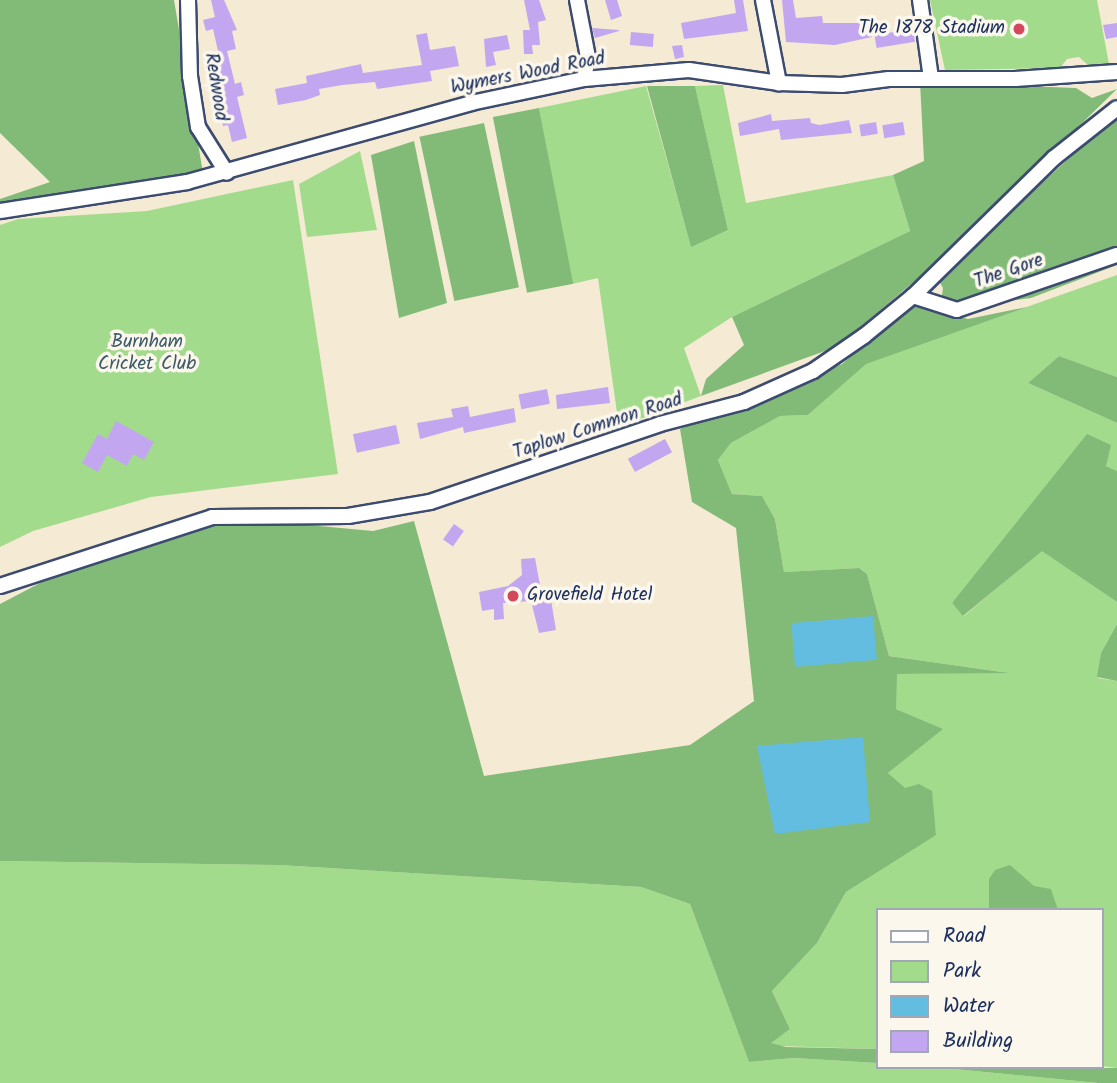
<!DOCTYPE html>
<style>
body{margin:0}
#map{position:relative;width:1117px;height:1083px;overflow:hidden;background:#f5ead3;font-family:Kalam,sans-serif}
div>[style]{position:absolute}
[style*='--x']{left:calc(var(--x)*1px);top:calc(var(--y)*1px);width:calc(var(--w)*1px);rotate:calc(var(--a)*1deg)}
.green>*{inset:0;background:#a3db8d}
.forest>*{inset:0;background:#82bb78;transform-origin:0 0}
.water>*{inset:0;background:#63bde1;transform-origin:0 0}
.building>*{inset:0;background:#c3a6f0;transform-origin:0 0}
.roads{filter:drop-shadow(2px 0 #3c4b70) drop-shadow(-2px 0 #3c4b70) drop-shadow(0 2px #3c4b70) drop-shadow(0 -2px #3c4b70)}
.minor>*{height:14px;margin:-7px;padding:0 7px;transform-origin:7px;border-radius:7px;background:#fff}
.dots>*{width:19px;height:19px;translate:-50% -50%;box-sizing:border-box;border:4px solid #fbf7ec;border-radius:50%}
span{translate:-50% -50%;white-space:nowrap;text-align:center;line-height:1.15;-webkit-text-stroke:7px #fbf7ec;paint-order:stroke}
.poi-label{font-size:19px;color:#1b2f5e}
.right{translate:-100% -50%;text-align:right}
.left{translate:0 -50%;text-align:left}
.street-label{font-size:19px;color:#1b2f5e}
.park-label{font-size:19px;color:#3d5a6a}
.legend{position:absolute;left:876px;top:908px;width:228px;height:161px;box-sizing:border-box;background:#fbf7ec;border:2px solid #a1a7b3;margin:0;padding:9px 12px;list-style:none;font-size:21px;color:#1b2f5e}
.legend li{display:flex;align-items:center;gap:14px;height:35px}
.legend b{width:35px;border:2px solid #a1a7b3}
</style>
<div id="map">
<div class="green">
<i style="clip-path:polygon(930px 0,1097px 0,1109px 64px,1091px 68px,1079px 57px,1067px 59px,1060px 68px,945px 70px)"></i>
<i style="clip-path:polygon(723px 85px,746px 203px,893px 175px,910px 231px,732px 317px,684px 348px,701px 396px,619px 427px,598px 278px,572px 284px,539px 108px,646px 86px,691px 246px,728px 230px,695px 86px)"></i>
<i style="clip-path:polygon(360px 151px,377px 230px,307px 237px,299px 184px)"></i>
<i style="clip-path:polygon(293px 180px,338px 474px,151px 497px,33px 531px,0 547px,0 225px,18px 219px,147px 211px)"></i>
<i style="clip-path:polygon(1117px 275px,1117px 377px,1059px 356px,1028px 383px,1117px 423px,1117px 471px,1106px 466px,952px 603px,964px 616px,1042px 550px,1117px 602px,1117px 624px,1101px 653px,1098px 678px,1117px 681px,1117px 1068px,1101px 1066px,1101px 910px,877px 910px,877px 1049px,777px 1046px,770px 1043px,790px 1029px,772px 991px,817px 943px,846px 892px,936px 834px,933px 815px,888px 773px,942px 729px,896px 709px,896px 674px,1002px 672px,889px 656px,867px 574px,859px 568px,784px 572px,775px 519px,766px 503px,761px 496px,732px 494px,718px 460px,731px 443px,780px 416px,808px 415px,865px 364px)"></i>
<i style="clip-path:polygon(0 861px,279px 865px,641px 887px,690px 904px,749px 1062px,794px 1058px,877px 1063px,877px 1067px,934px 1067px,1098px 1083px,0 1083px)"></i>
</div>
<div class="forest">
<i style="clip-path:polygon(0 0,174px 0,203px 173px,0 207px,0 199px,50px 182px,0 133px)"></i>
<i style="clip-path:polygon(920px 82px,1076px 88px,1092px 98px,1117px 89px,953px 249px,836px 347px,701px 396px,706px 379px,744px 345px,732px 317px,910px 231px,893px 175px,924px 161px)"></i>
<i style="clip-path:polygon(647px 86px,695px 86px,728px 230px,691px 247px)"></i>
<i style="left:539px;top:108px;width:179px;height:47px;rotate:79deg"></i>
<i style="clip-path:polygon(1117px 114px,1117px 265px,1031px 298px,959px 308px,941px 302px,943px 288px,938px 279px)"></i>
<i style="left:484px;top:123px;width:168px;height:66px;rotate:78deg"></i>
<i style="clip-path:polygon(414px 141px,447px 303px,399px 318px,371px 155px)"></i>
<i style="clip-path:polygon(914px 302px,968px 319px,1027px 307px,866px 364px,808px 415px,780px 416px,731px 443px,718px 460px,732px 494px,762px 496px,766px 503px,775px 519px,784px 572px,859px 568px,867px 574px,889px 656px,1009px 673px,897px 674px,896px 709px,943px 729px,888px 773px,905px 788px,919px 784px,932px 791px,936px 835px,846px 892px,817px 943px,772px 991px,790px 1029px,771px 1043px,786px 1047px,877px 1049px,877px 1063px,794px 1058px,749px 1062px,690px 904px,641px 887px,279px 865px,0 861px,0 604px,42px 582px,223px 517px,373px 531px,414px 521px,484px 776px,690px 745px,754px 701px,736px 528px,692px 502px,680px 429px,842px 364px)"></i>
<i style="clip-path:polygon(1059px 356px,1117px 377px,1117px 423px,1028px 383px)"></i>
<i style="clip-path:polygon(1087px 434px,1111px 445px,1106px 466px,1117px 471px,1117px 602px,1042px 551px,963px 616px,952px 603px)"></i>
<i style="clip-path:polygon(1117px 624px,1117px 681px,1097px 677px,1101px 653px)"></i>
<i style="clip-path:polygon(1010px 865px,1034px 886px,1051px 889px,1058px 910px,989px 910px,989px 879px,995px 870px)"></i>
<i style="clip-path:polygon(934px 1067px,1117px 1068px,1117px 1083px,1098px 1083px)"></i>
</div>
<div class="water">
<i style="left:873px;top:616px;width:44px;height:82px;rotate:85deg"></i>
<i style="clip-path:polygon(863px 737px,870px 822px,775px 834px,757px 746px)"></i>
</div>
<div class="building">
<i style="clip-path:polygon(211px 0,224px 0,237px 30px,232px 31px,236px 49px,227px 51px,235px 84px,241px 82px,244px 95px,237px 97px,247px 138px,232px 142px,228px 125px,223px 126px,211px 67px,221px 64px,213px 29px,206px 31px,203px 20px,215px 17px)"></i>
<i style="clip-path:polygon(524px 0,539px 0,546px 20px,538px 22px,540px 45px,532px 45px,533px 54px,524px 54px,523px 30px,530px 30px)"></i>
<i style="clip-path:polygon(605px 0,617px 0,622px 16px,611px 20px)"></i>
<i style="clip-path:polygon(734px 0,743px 0,748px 31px,684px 39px,681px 23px,736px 13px)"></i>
<i style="clip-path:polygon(782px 0,793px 0,796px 18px,822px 16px,823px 23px,870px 23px,872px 37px,835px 45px,786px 42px)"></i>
<i style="clip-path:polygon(1117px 23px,1117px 37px,1106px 39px,1103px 25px)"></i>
<i style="clip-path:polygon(592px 28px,619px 30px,619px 31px,595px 38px)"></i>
<i style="left:913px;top:29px;width:13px;height:39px;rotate:81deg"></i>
<i style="left:631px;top:32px;width:23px;height:13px;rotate:5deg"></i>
<i style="clip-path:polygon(427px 33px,430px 50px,455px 46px,459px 66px,430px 71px,432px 81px,377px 89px,375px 82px,342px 85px,319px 89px,320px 95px,306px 100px,278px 105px,275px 89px,307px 83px,306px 76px,361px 64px,363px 73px,422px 65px,416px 35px)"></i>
<i style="clip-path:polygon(507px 35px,510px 49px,487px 53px,493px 52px,496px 65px,486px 67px,484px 39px)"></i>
<i style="clip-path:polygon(682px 45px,684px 57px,675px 59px,672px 46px)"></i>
<i style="clip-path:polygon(771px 114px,772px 121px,810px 118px,811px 123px,819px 125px,849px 120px,852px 133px,781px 140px,779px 129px,740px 136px,738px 123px)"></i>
<i style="left:876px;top:122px;width:12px;height:17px;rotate:81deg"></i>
<i style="left:903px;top:122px;width:13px;height:21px;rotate:81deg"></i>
<i style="clip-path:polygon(608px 387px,610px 403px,557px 409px,556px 395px)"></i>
<i style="left:547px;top:389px;width:15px;height:29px;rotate:79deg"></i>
<i style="clip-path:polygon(468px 406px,470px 417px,514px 408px,516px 422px,464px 433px,463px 427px,420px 439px,417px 423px,453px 417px,451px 409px)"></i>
<i style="clip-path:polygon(116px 421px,154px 442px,144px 460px,133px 454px,127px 466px,107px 455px,98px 472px,82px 463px,98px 434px,107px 439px)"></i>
<i style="left:396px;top:425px;width:19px;height:44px;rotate:78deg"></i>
<i style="left:665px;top:439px;width:15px;height:42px;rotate:62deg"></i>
<i style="left:454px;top:524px;width:12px;height:19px;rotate:35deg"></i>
<i style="clip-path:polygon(535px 558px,541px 591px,547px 589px,546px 601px,551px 600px,556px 630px,539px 633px,531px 601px,503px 603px,504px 619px,494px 620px,494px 609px,482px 611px,479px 592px,508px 586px,522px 575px,521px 559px)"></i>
</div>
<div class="roads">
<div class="minor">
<i style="--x:188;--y:0;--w:76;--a:88.5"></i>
<i style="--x:190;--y:76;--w:52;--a:81.1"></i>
<i style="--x:198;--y:127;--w:54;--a:57.8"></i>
<i style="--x:577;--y:0;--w:58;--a:79.1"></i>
<i style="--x:588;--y:57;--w:22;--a:100"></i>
<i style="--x:763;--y:0;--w:85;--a:79.1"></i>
<i style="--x:920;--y:0;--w:79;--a:82"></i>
<i style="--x:0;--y:211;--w:189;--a:-8.8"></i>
<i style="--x:187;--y:182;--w:295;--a:-15.5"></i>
<i style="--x:471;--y:103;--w:116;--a:-12"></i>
<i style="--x:584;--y:79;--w:105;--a:-4.9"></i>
<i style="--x:689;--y:70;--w:91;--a:8.2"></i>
<i style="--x:779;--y:83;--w:63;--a:1.8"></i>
<i style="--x:842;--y:85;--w:47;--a:-7.3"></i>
<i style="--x:889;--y:79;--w:126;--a:0"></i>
<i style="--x:1015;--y:79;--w:102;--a:-3.9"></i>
<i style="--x:913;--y:296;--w:46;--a:17.7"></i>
<i style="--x:957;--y:310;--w:169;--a:-19"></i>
<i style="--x:0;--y:586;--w:223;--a:-18"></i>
<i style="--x:212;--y:517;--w:136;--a:-0.4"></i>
<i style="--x:348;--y:516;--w:83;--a:-9.7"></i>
<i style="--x:430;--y:502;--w:243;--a:-18.7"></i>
<i style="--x:660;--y:424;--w:87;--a:-14.7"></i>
<i style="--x:744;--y:402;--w:76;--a:-24.2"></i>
<i style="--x:813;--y:371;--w:62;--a:-34.5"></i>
<i style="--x:864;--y:336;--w:63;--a:-39.2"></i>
<i style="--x:913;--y:296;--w:197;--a:-44.4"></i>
<i style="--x:1054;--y:158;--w:80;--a:-38.4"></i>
</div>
</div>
<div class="dots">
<i style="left:1019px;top:29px;background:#d1495b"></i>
<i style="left:513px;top:596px;background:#d1495b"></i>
</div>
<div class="poi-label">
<span class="right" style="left:1005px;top:29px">The 1878 Stadium</span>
<span class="left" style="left:527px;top:596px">Grovefield Hotel</span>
</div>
<div class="street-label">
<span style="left:528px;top:74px;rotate:-11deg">Wymers Wood Road</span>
<span style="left:215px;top:87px;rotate:81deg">Redwood</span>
<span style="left:1009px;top:272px;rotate:-19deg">The Gore</span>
<span style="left:598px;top:427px;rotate:-18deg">Taplow Common Road</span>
</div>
<div class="park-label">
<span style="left:147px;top:354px">Burnham<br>Cricket Club</span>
</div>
<ul class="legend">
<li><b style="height:9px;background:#fff"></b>Road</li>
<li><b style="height:19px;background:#a3db8d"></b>Park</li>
<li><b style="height:19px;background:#63bde1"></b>Water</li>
<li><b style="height:19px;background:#c3a6f0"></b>Building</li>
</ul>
</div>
